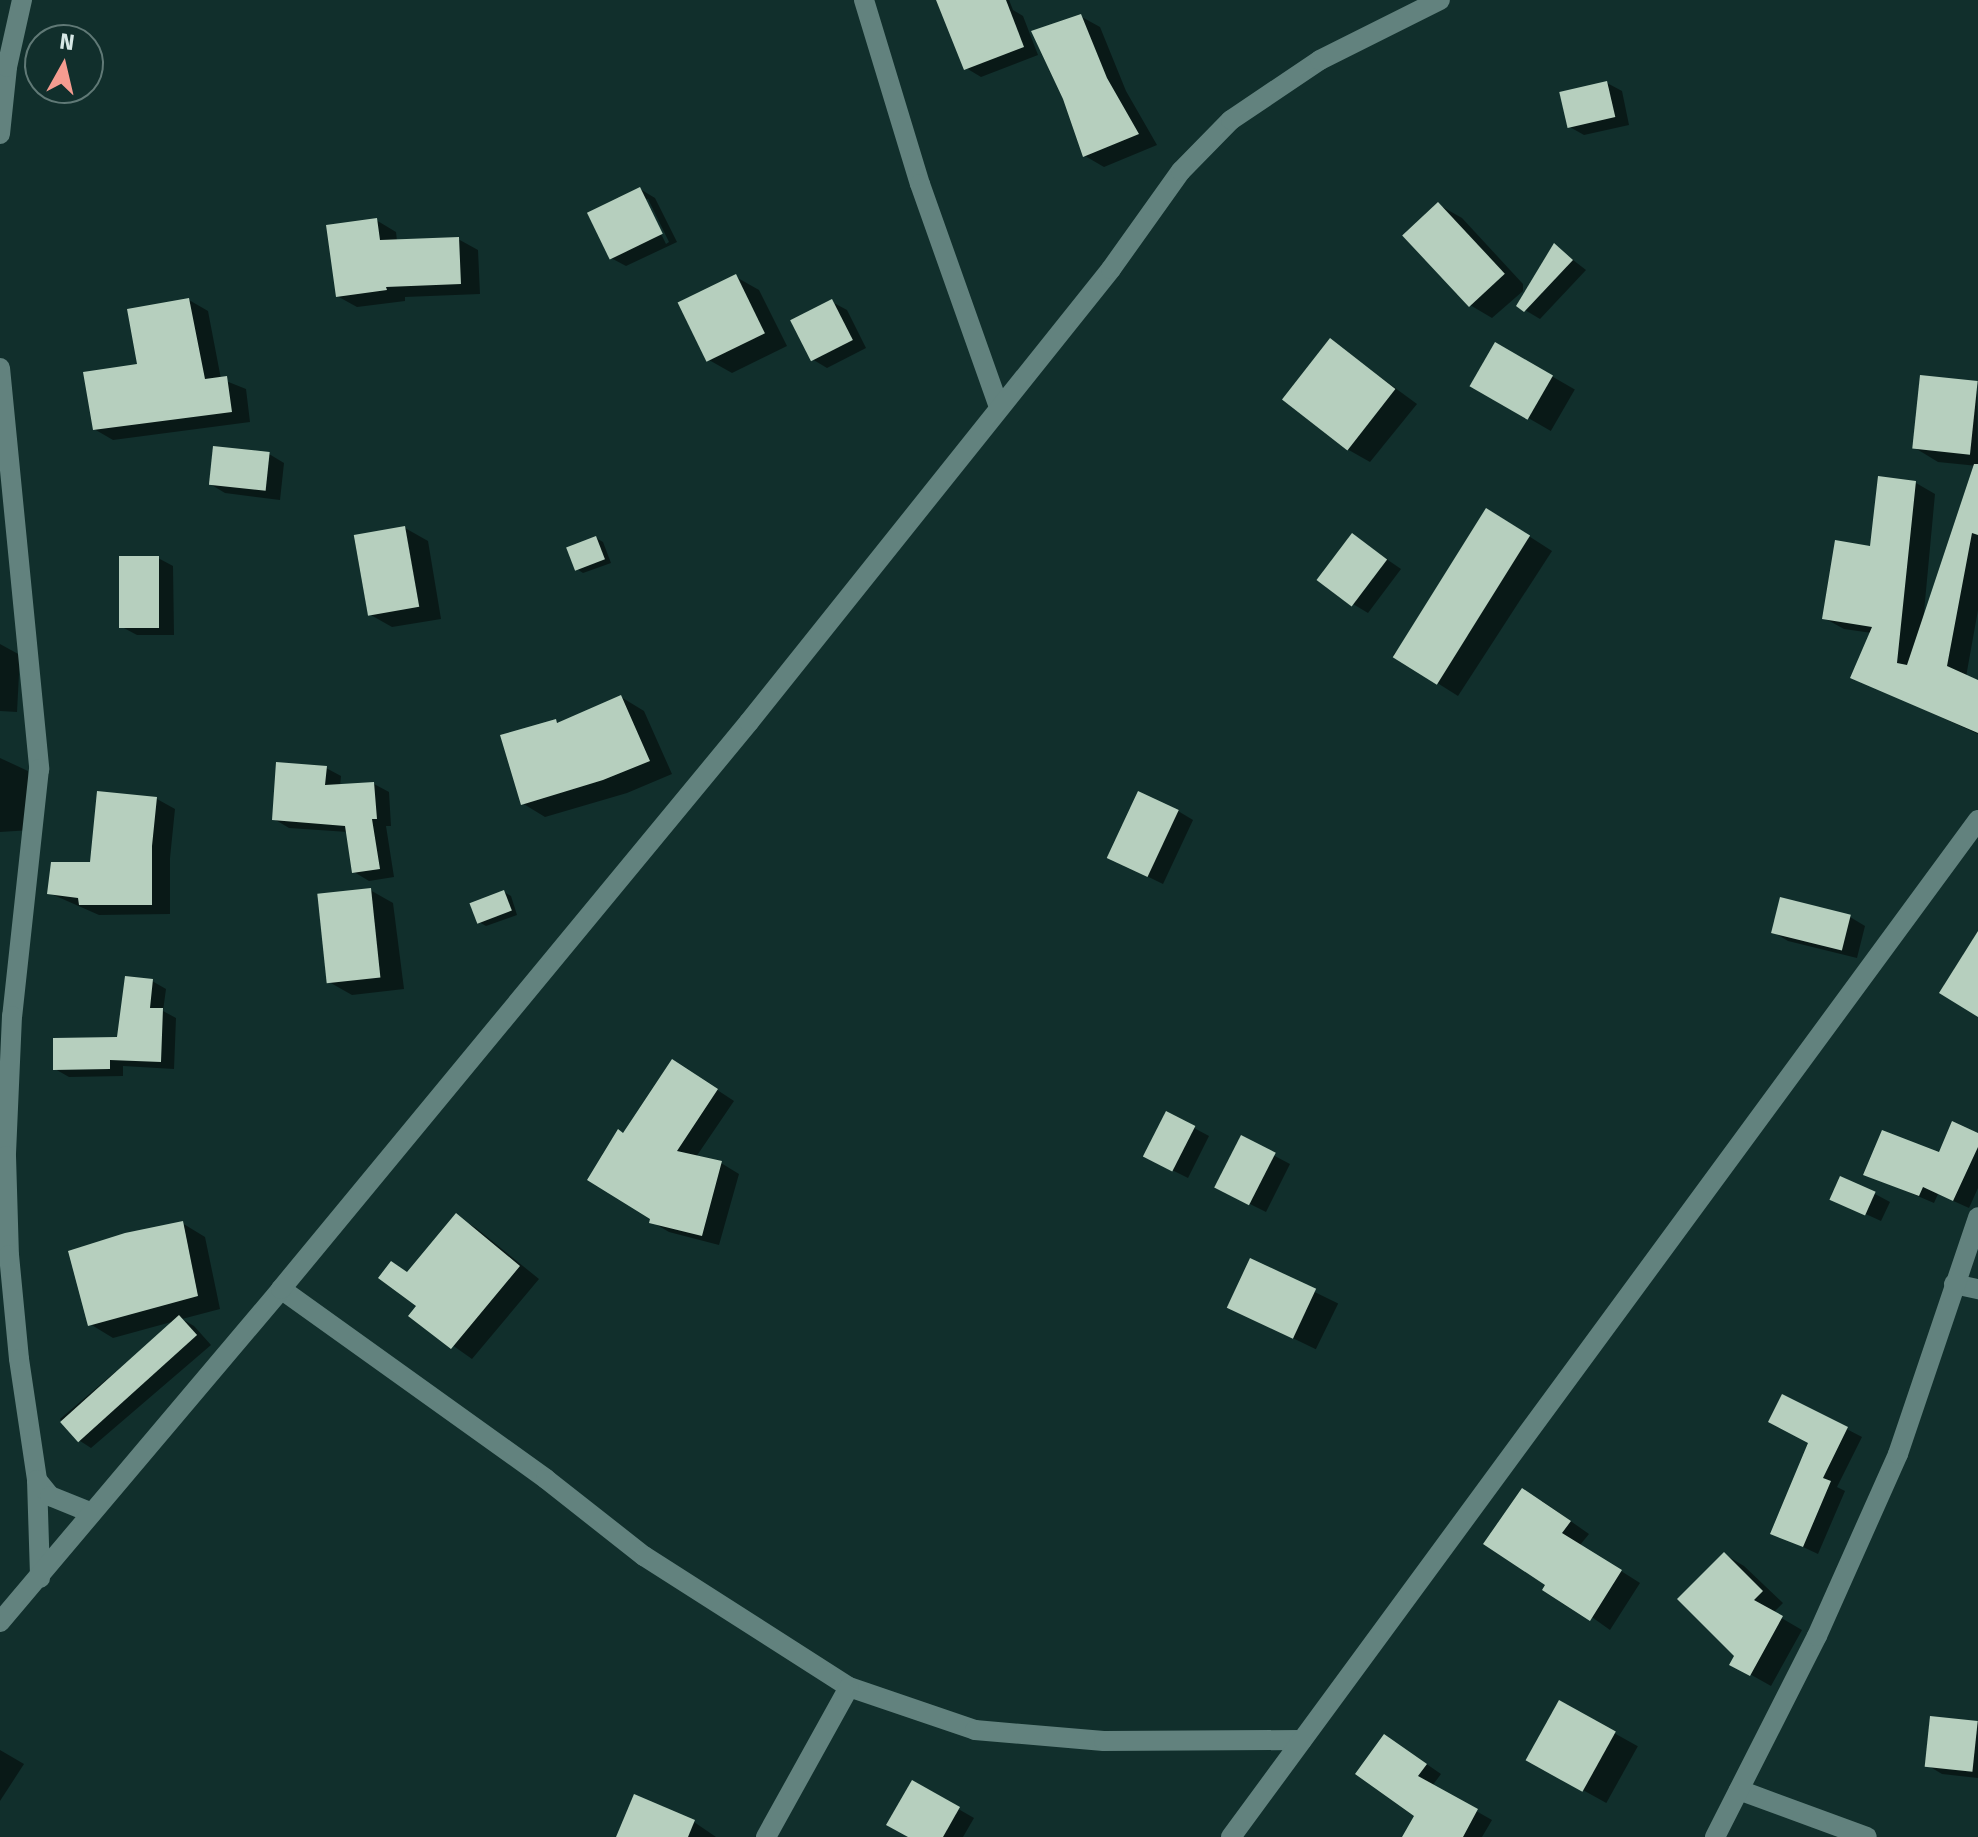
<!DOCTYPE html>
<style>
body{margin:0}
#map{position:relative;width:1978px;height:1837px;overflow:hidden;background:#112f2c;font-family:"Fira Sans",sans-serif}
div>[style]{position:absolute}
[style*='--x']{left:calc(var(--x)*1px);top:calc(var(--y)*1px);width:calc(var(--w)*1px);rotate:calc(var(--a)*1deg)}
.shadow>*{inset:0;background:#0007;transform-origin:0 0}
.building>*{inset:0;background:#b6cfbe;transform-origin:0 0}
.minor>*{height:20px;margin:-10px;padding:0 10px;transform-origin:10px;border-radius:10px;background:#62827e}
.tertiary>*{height:20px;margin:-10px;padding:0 10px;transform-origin:10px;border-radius:10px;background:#62827e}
span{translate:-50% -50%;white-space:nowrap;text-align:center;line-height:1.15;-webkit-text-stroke:8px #112f2c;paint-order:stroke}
.north{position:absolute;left:24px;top:24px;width:80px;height:80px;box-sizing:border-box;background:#112f2c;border:2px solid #607976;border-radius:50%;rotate:8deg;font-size:22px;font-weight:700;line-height:32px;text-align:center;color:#d7e8e6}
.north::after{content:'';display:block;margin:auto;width:28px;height:36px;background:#f59c90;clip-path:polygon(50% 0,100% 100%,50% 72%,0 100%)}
</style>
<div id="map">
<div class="shadow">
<i style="clip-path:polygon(936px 0,1009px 0,1013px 10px,1023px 16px,1038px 55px,981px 77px,966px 68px)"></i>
<i style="clip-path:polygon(1080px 16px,1100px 27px,1126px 91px,1157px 145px,1104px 167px,1085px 156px)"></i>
<i style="clip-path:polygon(1607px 83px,1622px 91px,1629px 125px,1584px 135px,1568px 126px)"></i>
<i style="clip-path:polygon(evenodd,640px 189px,655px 198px,677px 242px,626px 266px,611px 258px,640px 189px,644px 199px,648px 199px,669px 242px,666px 244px,644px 199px)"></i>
<i style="clip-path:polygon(1439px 205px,1462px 218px,1523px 284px,1523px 291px,1492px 318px,1470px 305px)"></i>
<i style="clip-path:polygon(376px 220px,396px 232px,397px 241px,458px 239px,478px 250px,480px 294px,405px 297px,405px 301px,357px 307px,337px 296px)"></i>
<i style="clip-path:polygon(1555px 246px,1586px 270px,1540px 319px,1525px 310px)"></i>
<i style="clip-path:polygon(736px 277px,759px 290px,787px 346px,732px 373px,709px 360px)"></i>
<i style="clip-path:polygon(189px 300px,208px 311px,221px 379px,246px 389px,250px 422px,113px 440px,94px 429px)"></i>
<i style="clip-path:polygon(832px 302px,847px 310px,866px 348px,827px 368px,812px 359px)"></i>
<i style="clip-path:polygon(1331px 341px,1417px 404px,1370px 462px,1347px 449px,1284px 399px)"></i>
<i style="left:1496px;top:344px;width:91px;height:48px;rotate:30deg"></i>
<i style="clip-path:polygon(1977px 383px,1978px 466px,1938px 462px,1915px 448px)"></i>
<i style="clip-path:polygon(269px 454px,284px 463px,280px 500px,225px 493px,210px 484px)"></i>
<i style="clip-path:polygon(1978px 479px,1978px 610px,1966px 677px,1978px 682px,1978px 734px,1853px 677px,1872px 633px,1844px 629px,1824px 618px,1916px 483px,1935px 494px,1923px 623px)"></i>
<i style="clip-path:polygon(1510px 524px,1552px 551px,1458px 696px,1393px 655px)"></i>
<i style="clip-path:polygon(405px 528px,428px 541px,441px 619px,392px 627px,369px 614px)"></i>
<i style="clip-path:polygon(1353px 536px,1401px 569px,1368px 613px,1353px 604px)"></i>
<i style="clip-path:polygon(596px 538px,603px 542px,611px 563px,583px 573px,577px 569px)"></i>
<i style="clip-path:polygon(158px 558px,173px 566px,174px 635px,137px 635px,122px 627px)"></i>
<i style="clip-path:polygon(0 644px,20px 655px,17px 712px,0 711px)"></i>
<i style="clip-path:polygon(621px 697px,644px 711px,672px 774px,627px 793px,545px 817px,522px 803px,556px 721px,559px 724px)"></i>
<i style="clip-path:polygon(0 758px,28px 771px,31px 830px,0 832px)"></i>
<i style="clip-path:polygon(326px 768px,341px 776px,340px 786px,374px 784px,389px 792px,391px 826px,386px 826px,394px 877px,369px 881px,354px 872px,348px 832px,289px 828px,274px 819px)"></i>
<i style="clip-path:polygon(157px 799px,175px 809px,170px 858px,170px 914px,99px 915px,49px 893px,92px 864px)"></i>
<i style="clip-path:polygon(1178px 811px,1193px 820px,1163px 884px,1124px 865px)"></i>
<i style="clip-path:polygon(370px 890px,393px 903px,404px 989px,352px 995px,329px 982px)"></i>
<i style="clip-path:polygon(504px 892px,511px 896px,517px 915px,486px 926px,479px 922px)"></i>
<i style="clip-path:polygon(1850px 917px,1865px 926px,1857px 958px,1788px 941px,1773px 932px)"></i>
<i style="clip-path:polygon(152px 981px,166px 989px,163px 1011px,176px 1018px,174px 1069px,123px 1066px,123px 1076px,69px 1077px,55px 1069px,118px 1039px)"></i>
<i style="clip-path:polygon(690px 1072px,734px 1101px,696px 1157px,721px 1163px,739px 1174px,719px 1245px,669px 1232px,652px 1222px,624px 1135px)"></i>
<i style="clip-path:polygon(1194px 1128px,1209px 1136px,1188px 1178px,1160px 1164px)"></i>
<i style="clip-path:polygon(1978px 1135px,1978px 1188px,1969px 1208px,1938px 1194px,1934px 1203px,1866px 1174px,1940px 1154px)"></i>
<i style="clip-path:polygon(1241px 1138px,1290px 1164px,1266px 1212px,1232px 1195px)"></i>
<i style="clip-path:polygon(1875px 1194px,1890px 1202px,1881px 1221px,1833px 1199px)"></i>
<i style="clip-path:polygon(456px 1216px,476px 1228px,539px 1279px,472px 1359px,411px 1316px,418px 1305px,409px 1273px)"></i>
<i style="clip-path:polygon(182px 1223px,205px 1237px,220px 1309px,182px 1319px,194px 1326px,211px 1345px,91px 1448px,77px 1439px,60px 1419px,175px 1321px,113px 1338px,90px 1324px)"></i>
<i style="left:1251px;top:1261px;width:97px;height:51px;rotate:26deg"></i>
<i style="clip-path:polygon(1783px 1396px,1862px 1437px,1837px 1487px,1845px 1491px,1818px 1554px,1773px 1533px,1810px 1443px)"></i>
<i style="clip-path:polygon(1542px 1501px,1589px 1534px,1580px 1545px,1640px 1583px,1610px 1630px,1547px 1585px)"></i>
<i style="clip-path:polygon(1724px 1554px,1744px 1566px,1783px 1603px,1773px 1613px,1802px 1630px,1771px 1686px,1732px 1664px,1737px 1655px)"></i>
<i style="left:1560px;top:1703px;width:89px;height:65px;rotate:29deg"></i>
<i style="clip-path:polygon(1978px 1723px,1978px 1778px,1942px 1774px,1927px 1765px)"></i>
<i style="clip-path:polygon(1399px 1745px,1441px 1774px,1432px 1786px,1492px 1820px,1482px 1837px,1405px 1837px,1417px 1815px)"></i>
<i style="clip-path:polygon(0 1750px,24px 1764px,0 1801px)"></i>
<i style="clip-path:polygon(913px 1783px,974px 1818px,963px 1837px,912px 1837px)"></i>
<i style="clip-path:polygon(694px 1822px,716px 1837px,618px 1837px)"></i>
</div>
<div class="building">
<i style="clip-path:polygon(936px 0,1006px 0,1024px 47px,964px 70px)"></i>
<i style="clip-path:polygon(1081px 14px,1107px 78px,1139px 134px,1083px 157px,1063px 99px,1031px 31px)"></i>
<i style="left:1607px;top:81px;width:37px;height:49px;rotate:77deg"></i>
<i style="left:640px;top:187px;width:52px;height:59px;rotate:64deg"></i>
<i style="left:1438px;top:202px;width:98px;height:49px;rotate:47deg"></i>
<i style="clip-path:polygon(377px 218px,380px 240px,459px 237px,461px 284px,386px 287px,387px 290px,336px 297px,326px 225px)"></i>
<i style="clip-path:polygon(1554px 243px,1573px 260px,1524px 312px,1516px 306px)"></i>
<i style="left:736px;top:274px;width:66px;height:65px;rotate:64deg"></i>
<i style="clip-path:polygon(189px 298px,205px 379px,227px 376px,232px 412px,93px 430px,83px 372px,137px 364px,127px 309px)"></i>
<i style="left:832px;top:299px;width:46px;height:47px;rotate:63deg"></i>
<i style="left:1330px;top:338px;width:83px;height:78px;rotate:38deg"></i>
<i style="left:1495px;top:342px;width:67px;height:51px;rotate:30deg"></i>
<i style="left:1920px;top:375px;width:58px;height:74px;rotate:6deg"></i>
<i style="left:213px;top:446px;width:57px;height:39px;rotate:6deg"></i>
<i style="clip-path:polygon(1974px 464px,1978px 464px,1978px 535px,1972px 533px,1947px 666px,1978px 680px,1978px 733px,1850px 678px,1872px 627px,1822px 619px,1835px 540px,1870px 546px,1878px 476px,1916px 481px,1897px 663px,1907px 665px)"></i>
<i style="left:1486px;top:508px;width:52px;height:176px;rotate:32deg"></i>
<i style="left:405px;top:526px;width:82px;height:52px;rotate:80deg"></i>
<i style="left:1352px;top:533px;width:44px;height:59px;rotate:37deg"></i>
<i style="left:596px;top:536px;width:25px;height:32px;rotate:69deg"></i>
<i style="left:119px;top:556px;width:40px;height:72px"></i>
<i style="clip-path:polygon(621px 695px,650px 761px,603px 780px,521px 805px,500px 735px,556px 719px,557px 723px)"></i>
<i style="clip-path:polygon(276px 762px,327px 766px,325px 785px,374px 782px,377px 819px,372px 819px,380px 869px,352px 873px,345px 826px,272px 820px)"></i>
<i style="clip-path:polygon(97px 791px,157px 797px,152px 846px,152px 905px,79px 905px,78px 898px,47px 894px,51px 862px,90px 862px)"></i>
<i style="left:1138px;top:791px;width:45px;height:74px;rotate:25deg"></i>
<i style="left:371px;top:888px;width:90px;height:54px;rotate:84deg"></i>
<i style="left:504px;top:890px;width:22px;height:37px;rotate:69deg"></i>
<i style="left:1780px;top:897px;width:73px;height:37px;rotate:14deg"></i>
<i style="clip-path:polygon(1978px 931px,1978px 1017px,1939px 993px)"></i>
<i style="clip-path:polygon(125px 976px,153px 979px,150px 1008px,163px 1008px,161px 1062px,110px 1060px,110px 1069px,53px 1070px,53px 1038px,117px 1037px)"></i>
<i style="clip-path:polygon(672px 1059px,718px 1089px,677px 1151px,722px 1161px,702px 1236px,649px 1223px,650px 1219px,587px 1180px,618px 1129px,623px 1133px)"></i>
<i style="left:1166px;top:1111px;width:33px;height:51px;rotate:27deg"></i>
<i style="clip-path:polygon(1952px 1121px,1978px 1133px,1978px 1147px,1953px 1201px,1923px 1187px,1919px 1196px,1863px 1175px,1882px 1130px,1939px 1152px)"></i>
<i style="left:1241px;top:1135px;width:39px;height:59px;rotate:27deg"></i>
<i style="left:1840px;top:1176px;width:39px;height:26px;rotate:24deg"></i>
<i style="clip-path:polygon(456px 1213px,520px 1266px,451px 1349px,408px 1316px,416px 1306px,378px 1278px,391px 1261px,407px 1272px)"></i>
<i style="clip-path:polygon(183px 1221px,198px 1296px,88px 1326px,68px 1251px,125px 1233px)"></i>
<i style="left:1250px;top:1258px;width:73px;height:55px;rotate:25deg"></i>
<i style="left:179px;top:1315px;width:27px;height:160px;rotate:48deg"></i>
<i style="clip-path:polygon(1782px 1394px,1848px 1427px,1823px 1478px,1831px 1481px,1803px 1547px,1770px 1534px,1808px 1443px,1768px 1422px)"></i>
<i style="clip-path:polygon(1522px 1488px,1571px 1521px,1562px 1533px,1622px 1570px,1590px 1621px,1542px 1590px,1545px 1585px,1483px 1544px)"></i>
<i style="clip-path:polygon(1724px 1552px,1763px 1591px,1754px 1600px,1783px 1616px,1750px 1676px,1729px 1665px,1734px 1656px,1677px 1599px)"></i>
<i style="left:1559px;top:1700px;width:65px;height:69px;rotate:29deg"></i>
<i style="left:1930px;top:1716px;width:48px;height:51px;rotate:6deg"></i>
<i style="clip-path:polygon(1384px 1734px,1427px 1764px,1418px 1776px,1478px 1809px,1463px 1837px,1402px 1837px,1414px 1816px,1355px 1774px)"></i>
<i style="clip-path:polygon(912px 1780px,960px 1807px,943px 1837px,908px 1837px,886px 1825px)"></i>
<i style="clip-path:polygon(634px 1794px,695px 1820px,688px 1837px,616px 1837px)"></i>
</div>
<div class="minor">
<i style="--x:864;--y:0;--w:192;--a:73.1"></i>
<i style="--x:920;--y:184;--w:237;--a:70.5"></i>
<i style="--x:0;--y:134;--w:67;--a:-84"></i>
<i style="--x:7;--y:67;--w:69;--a:-77.4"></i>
<i style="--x:0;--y:368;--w:403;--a:84.4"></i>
<i style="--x:39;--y:769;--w:248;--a:96.2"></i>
<i style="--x:12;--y:1016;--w:140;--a:92.5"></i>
<i style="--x:6;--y:1156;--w:99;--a:88.3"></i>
<i style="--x:9;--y:1255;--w:104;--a:84.5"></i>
<i style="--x:19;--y:1359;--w:122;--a:81.5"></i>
<i style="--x:37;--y:1480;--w:98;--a:88.2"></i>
<i style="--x:1954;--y:1284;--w:25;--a:12"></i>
<i style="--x:281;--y:1289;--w:326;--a:35.6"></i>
<i style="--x:546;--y:1479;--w:125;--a:38.2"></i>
<i style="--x:644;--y:1556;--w:243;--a:32.6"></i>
<i style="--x:849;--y:1687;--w:133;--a:18.8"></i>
<i style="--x:975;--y:1730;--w:129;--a:4.9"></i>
<i style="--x:1104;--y:1741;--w:198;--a:-0.3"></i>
<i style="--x:37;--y:1480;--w:21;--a:51"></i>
<i style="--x:50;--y:1496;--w:45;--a:22"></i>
<i style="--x:0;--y:1622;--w:436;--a:-49.8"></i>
<i style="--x:281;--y:1289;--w:735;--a:-50.46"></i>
<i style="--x:749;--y:722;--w:580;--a:-51.37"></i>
<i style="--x:1111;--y:269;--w:120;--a:-54.5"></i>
<i style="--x:1181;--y:171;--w:71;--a:-45.6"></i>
<i style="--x:1231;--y:120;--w:107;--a:-34"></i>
<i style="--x:1320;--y:60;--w:134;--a:-26.6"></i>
<i style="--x:1739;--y:1790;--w:136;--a:20.2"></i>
<i style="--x:766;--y:1837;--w:171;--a:-61"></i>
<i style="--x:1231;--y:1837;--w:1262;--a:-53.7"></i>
</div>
<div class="tertiary">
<i style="--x:1715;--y:1837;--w:225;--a:-63.1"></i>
<i style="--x:1817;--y:1636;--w:199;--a:-66"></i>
<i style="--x:1898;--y:1454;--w:250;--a:-71.3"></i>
</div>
<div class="north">N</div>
</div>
